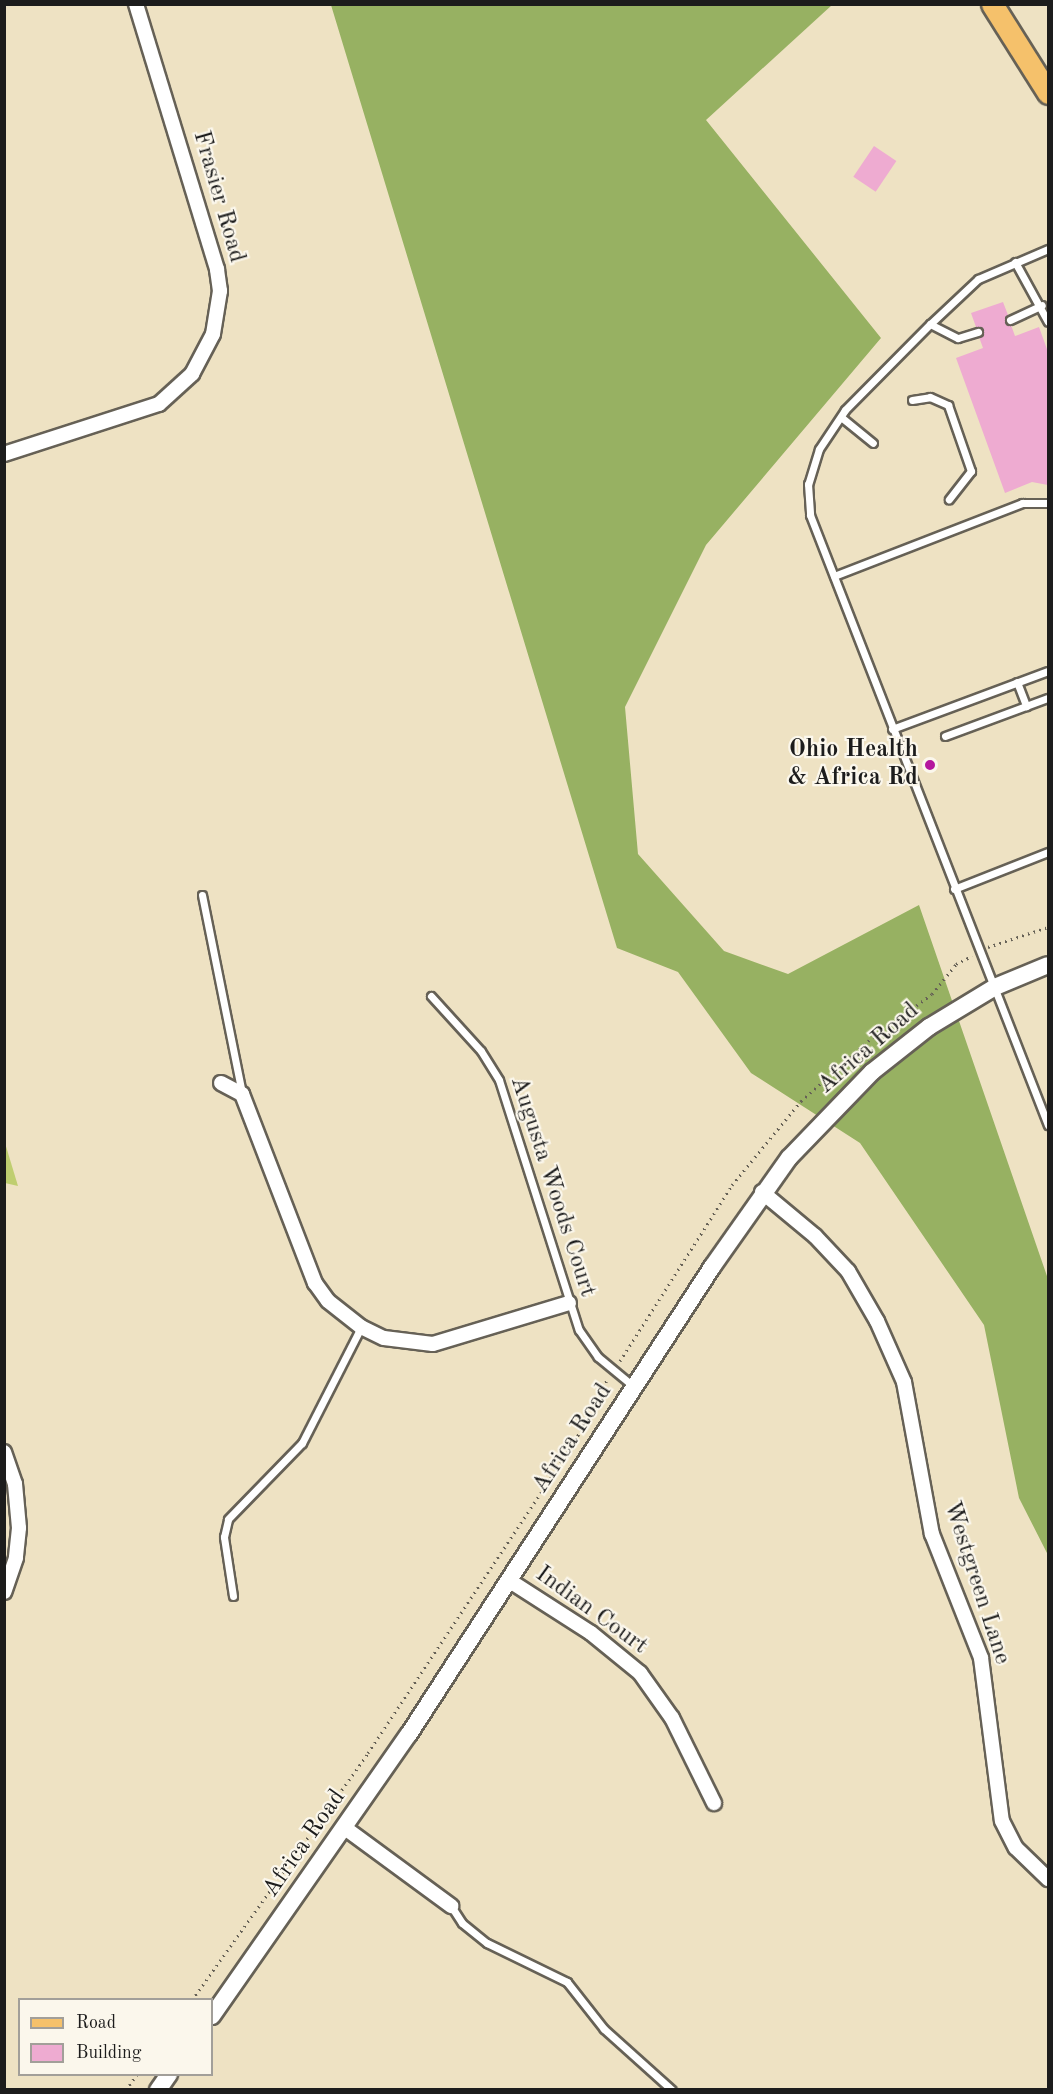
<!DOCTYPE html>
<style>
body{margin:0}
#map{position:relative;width:1053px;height:2094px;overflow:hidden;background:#eee2c3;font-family:"Old Standard TT",serif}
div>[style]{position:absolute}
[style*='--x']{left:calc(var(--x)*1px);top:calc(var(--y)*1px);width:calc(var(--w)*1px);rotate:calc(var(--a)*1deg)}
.green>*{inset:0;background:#bfce70}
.forest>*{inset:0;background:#97b162}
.building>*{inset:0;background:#eeabd1;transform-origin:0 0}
.path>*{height:3px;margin-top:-1.5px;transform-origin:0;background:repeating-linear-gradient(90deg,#666156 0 1.5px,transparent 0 6px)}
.roads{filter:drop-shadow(2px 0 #666156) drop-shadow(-2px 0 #666156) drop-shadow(0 2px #666156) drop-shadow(0 -2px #666156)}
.service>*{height:7px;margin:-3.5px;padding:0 3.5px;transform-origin:3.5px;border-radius:3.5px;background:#fff}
.minor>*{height:14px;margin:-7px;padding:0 7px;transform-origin:7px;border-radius:7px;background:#fff}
.tertiary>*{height:16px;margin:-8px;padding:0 8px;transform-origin:8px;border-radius:8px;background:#fff}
.primary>*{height:21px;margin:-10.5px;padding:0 10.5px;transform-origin:10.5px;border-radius:10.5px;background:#f5c16b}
.dots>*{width:16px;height:16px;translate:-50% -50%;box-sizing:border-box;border:3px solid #fbf7ec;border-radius:50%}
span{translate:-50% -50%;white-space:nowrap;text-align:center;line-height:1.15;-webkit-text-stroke:4.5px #fbf7ec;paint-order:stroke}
.street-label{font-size:24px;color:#1c1c1c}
.poi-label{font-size:24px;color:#1c1c1c;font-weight:700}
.right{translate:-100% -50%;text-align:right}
.frame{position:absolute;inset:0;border:6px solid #1c1c1c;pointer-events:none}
.legend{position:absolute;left:18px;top:1998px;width:195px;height:78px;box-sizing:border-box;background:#fbf7ec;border:2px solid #a29f99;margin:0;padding:8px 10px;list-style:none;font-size:18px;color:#1c1c1c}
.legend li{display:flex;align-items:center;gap:12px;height:30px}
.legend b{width:30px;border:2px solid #a29f99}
</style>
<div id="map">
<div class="green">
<i style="clip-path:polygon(4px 1143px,5px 1143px,18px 1186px,5px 1183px)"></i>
</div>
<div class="forest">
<i style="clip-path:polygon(331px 5px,832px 5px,706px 120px,881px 338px,706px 545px,625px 707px,638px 854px,724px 951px,788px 974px,919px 905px,1048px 1279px,1048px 1555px,1019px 1498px,984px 1325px,860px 1143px,751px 1073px,678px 972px,617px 948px)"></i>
</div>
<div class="building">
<i style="left:874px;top:146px;width:27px;height:37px;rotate:34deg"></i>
<i style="clip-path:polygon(1003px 302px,1008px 315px,1005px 322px,1011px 325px,1015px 336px,1039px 327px,1048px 352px,1048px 485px,1032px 482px,1005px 493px,956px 358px,983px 348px,979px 337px,983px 330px,976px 327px,971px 313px)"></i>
</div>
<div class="path">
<i style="--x:988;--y:947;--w:63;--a:-18.4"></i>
<i style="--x:620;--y:1361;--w:209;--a:-57.5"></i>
<i style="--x:732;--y:1185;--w:109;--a:-50.6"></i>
<i style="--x:801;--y:1101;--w:90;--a:-41.8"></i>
<i style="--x:868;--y:1041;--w:79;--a:-36.3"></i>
<i style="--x:932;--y:994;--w:38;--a:-51"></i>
<i style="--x:956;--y:964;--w:18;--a:-27"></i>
<i style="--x:192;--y:2000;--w:303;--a:-54.5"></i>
<i style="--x:368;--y:1753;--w:374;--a:-56.4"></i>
<i style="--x:575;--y:1441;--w:71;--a:-62.4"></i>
<i style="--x:126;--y:2090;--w:19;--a:-55"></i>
</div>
<div class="roads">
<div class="service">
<i style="--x:1048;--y:249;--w:76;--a:156.8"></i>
<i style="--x:978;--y:279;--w:66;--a:136.8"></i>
<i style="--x:930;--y:324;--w:121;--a:134.7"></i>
<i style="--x:845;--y:410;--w:47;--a:123.7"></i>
<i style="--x:819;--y:449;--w:37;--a:107"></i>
<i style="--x:808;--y:484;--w:31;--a:86"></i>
<i style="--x:810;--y:515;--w:655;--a:68.69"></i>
<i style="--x:1015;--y:262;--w:68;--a:61.2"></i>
<i style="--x:1010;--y:320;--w:35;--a:-25"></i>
<i style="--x:930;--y:324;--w:31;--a:27"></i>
<i style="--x:958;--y:338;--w:21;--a:-17"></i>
<i style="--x:912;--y:400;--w:18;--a:-9"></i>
<i style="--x:930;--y:397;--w:20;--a:24"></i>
<i style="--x:948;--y:405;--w:70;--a:70.8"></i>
<i style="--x:971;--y:471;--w:36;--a:128"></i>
<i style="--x:841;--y:417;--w:41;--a:39.1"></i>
<i style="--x:834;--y:576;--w:202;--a:-21.2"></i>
<i style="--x:1022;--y:503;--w:26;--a:0"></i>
<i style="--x:1017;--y:682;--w:26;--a:69"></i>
<i style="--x:892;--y:729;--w:166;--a:-20.4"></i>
<i style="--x:945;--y:736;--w:110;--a:-20.3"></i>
<i style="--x:954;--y:889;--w:101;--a:-21.5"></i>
<i style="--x:202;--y:895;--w:203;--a:78.6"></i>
<i style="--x:431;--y:996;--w:74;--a:47.7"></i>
<i style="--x:481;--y:1051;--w:34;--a:58"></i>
<i style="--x:499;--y:1080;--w:262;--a:72.3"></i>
<i style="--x:579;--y:1330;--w:33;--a:55"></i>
<i style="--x:598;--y:1357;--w:45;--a:39.6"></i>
<i style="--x:233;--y:1596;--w:60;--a:-98.7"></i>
<i style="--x:224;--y:1537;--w:18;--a:-77"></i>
<i style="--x:228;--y:1519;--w:106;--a:-45.8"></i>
<i style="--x:302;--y:1443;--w:130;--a:-63"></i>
<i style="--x:451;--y:1906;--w:20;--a:57"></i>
<i style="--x:462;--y:1923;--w:32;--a:39"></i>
<i style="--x:487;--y:1943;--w:89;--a:26"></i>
<i style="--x:567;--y:1982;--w:60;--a:51.8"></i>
<i style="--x:604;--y:2029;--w:91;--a:41.9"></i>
</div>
<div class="minor">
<i style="--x:4;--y:454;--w:163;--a:-17.9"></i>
<i style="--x:159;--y:404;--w:45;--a:-42.3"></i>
<i style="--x:192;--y:374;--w:45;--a:-62.3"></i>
<i style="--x:213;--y:334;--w:44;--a:-80.8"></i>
<i style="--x:220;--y:291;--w:22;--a:-98"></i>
<i style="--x:217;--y:269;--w:277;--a:-107"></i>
<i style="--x:221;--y:1083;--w:24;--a:28"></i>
<i style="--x:242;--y:1094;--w:203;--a:68.9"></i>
<i style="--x:315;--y:1283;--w:22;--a:54"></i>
<i style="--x:328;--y:1301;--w:42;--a:38.2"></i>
<i style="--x:361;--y:1327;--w:25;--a:26"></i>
<i style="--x:384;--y:1338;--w:49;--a:7"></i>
<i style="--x:433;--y:1344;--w:142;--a:-16.8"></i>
<i style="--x:762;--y:1192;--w:69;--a:39.7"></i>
<i style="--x:815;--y:1236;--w:48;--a:46.7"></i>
<i style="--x:848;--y:1271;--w:58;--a:59.9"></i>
<i style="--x:877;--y:1321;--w:67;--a:66.1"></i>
<i style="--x:904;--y:1382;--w:155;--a:79.6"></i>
<i style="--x:932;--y:1534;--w:133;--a:68.4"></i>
<i style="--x:981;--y:1658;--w:164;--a:82.7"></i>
<i style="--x:1002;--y:1821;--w:30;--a:63"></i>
<i style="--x:1016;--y:1848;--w:45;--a:44.1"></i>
<i style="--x:4;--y:1452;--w:34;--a:71"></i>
<i style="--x:15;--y:1484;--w:44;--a:84.8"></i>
<i style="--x:19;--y:1528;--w:30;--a:96"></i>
<i style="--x:16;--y:1558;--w:36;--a:109"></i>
<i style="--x:510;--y:1581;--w:96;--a:32.7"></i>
<i style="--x:591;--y:1633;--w:63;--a:39.2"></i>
<i style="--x:640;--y:1673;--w:55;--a:54.6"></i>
<i style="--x:672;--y:1718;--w:95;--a:63.7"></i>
<i style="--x:345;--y:1828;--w:132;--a:36.3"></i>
</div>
<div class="tertiary">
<i style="--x:212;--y:2016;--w:344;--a:-55.1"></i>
<i style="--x:409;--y:1734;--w:557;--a:-57.02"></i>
<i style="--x:712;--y:1267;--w:133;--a:-54.8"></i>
<i style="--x:789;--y:1158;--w:120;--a:-46"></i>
<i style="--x:872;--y:1072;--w:73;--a:-38.3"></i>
<i style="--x:929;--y:1027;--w:77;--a:-31.2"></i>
<i style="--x:995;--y:987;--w:57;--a:-22.5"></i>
<i style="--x:158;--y:2090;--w:19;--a:-55"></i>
</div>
<div class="primary">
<i style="--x:992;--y:4;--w:105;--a:57.8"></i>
</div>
</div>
<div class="dots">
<i style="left:930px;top:765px;background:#b5179e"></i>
</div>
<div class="street-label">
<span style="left:218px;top:197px;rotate:74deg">Frasier Road</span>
<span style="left:869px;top:1049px;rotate:-41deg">Africa Road</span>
<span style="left:552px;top:1187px;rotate:72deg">Augusta Woods Court</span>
<span style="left:573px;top:1439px;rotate:-57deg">Africa Road</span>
<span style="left:976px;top:1583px;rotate:72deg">Westgreen Lane</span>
<span style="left:591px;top:1611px;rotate:36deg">Indian Court</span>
<span style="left:305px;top:1844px;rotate:-55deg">Africa Road</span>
</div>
<div class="poi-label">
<span class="right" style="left:918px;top:765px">Ohio Health<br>&amp; Africa Rd</span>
</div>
<div class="frame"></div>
<ul class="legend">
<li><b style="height:8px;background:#f5c16b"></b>Road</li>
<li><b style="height:16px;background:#eeabd1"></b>Building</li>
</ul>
</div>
